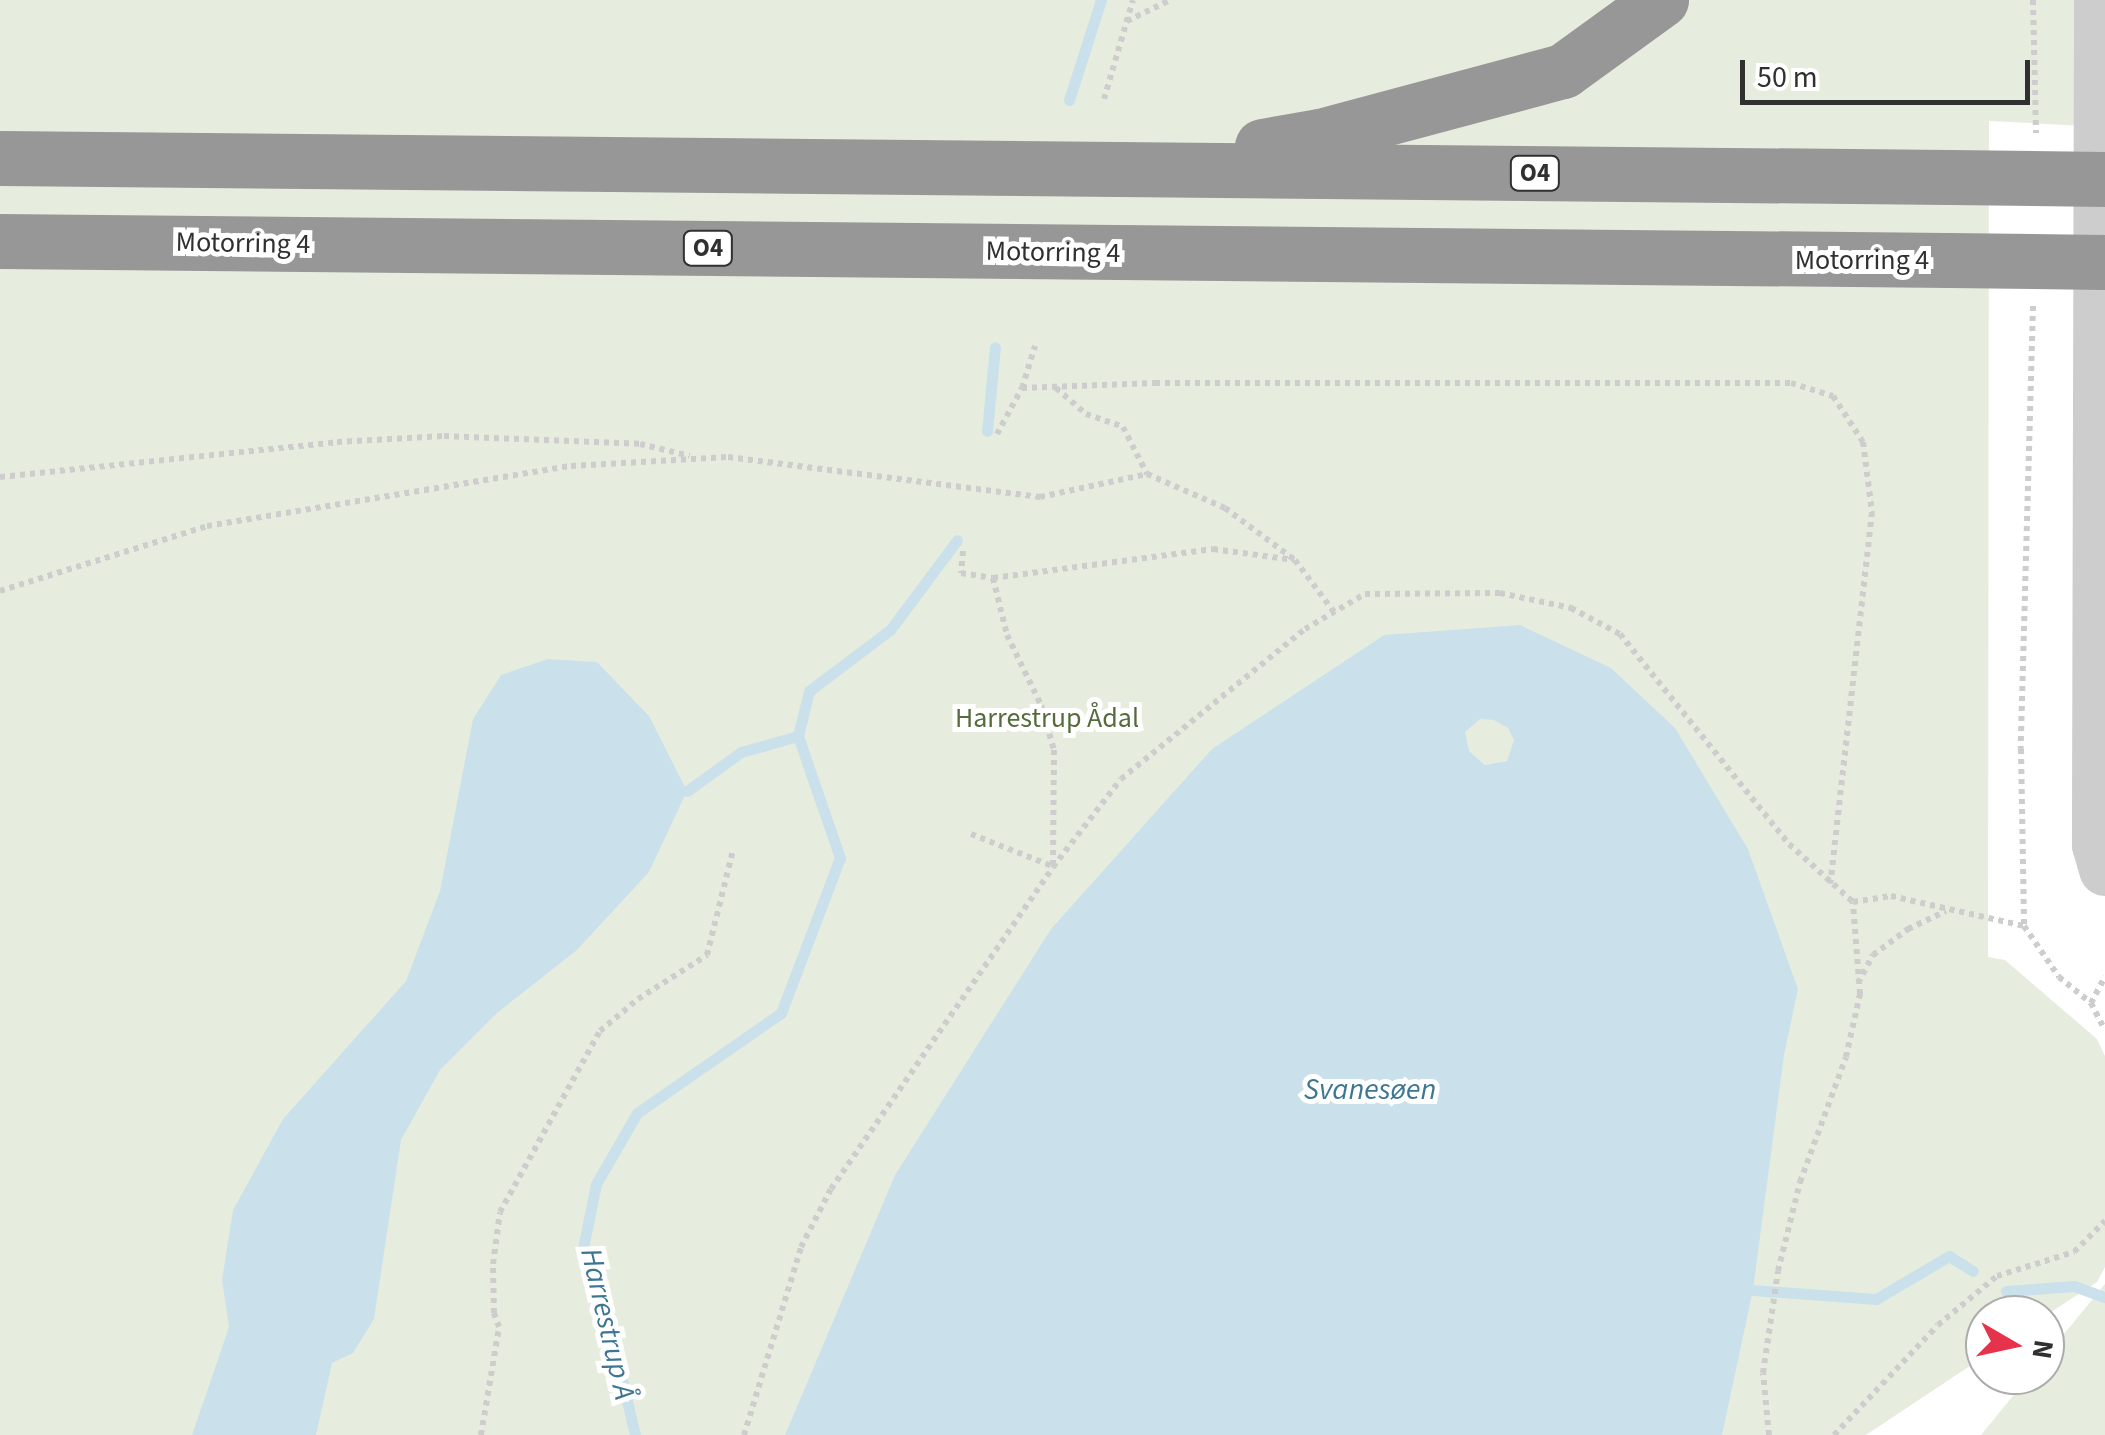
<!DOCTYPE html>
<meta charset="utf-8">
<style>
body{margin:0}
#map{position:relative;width:2105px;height:1435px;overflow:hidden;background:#fff;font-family:"Source Sans 3",sans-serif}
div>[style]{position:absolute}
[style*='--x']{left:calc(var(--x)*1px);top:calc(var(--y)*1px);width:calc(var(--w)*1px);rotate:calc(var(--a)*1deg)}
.green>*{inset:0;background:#e7edde}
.water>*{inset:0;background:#cae1ec}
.stream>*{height:11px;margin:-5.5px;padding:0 5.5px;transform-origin:5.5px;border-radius:5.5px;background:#cae1ec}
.path>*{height:6px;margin-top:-3px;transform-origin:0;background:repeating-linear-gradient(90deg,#cdcdcd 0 5px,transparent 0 10px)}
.minor>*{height:52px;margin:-26px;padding:0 26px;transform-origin:26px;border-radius:26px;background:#cdcdcd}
.highway>*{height:55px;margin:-27.5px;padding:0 27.5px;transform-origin:27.5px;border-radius:27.5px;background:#979797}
.highway-bridge>*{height:55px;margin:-27.5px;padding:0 27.5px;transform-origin:27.5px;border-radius:27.5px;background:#979797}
span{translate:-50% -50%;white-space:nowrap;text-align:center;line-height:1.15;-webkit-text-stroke:10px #fff;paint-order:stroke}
.shield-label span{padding:2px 8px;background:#fff;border:2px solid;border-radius:8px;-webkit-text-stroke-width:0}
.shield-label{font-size:25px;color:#303030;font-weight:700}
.street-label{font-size:28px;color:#303030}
.park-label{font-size:28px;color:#566c3d}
.water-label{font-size:30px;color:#3d7692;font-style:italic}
.north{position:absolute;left:1965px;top:1295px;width:100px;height:100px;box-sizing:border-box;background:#fff;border:2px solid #acacac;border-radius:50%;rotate:99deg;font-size:28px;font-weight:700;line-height:40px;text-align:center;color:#303030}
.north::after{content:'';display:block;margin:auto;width:35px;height:45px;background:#e5334b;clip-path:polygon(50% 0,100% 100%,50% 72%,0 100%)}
.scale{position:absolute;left:1740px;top:60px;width:290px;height:45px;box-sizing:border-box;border:5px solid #303030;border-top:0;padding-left:12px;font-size:30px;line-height:35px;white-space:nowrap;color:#303030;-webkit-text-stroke:8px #fff;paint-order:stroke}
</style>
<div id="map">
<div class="green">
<i style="clip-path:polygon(0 0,2082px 0,2085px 126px,1989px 121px,1988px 957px,2005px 960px,2097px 1039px,2105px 1056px,2105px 1267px,2097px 1282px,2045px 1316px,1985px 1315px,1985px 1356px,1866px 1435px,0 1435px)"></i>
<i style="clip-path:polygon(2105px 1284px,2105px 1435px,1981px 1435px,2030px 1375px,2045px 1375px,2045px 1357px)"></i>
</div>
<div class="water">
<i style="clip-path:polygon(evenodd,1520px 625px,1611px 668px,1675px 728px,1748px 849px,1798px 989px,1784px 1055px,1753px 1290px,1722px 1435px,785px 1435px,895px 1175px,1051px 929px,1212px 749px,1384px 635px,1520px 625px,1480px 719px,1494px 720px,1508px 728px,1514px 740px,1507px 761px,1485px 765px,1469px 751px,1465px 732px,1480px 719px)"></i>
<i style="clip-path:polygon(548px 659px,597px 662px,649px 716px,687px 791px,649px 872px,577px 950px,497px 1013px,440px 1070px,401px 1140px,374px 1319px,353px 1353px,332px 1363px,316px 1435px,192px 1435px,229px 1327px,222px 1280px,233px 1210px,283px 1119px,406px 981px,440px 891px,473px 719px,501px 675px)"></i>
</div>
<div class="stream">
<i style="--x:1069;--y:100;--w:105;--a:-72.3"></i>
<i style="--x:987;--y:431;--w:84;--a:-84.6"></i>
<i style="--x:687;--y:791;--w:67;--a:-35.8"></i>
<i style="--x:741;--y:752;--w:59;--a:-15.7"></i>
<i style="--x:1753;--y:1290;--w:123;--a:4.2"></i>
<i style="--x:1876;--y:1299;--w:85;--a:-30.5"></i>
<i style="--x:1949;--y:1256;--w:28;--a:32"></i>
<i style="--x:2006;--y:1291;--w:68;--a:-4.2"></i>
<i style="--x:2074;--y:1286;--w:33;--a:20"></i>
<i style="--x:635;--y:1435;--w:83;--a:-103.2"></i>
<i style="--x:616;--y:1354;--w:111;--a:-107.3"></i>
<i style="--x:583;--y:1248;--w:65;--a:-78.5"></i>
<i style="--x:596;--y:1184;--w:82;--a:-60"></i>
<i style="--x:637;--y:1113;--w:175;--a:-34.8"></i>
<i style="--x:781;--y:1013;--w:166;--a:-69.2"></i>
<i style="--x:840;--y:858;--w:129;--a:-109"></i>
<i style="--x:798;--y:736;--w:46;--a:-76.3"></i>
<i style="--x:809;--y:691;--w:101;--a:-37"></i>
<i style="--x:890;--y:630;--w:112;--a:-53.3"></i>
</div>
<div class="path">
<i style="--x:2033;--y:0;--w:133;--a:88.7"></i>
<i style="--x:1127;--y:21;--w:48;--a:-26"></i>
<i style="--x:1104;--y:99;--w:103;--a:-73.7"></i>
<i style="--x:2033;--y:306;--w:443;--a:91.6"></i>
<i style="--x:2021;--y:749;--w:177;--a:89"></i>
<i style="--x:2024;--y:926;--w:62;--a:55.5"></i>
<i style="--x:2059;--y:977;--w:41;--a:39.1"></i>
<i style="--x:2091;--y:1003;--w:30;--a:63"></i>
<i style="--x:1022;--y:388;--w:133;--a:-2.2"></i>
<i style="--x:1155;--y:383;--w:636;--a:0"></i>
<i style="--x:1791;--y:383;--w:44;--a:17.2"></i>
<i style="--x:1833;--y:396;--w:55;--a:56.9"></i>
<i style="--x:1863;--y:442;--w:71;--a:82.7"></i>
<i style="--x:1872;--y:512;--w:374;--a:96.4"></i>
<i style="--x:1056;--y:388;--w:40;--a:41"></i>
<i style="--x:1086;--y:414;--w:39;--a:19"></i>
<i style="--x:1123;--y:427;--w:53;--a:62.9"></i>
<i style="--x:997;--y:434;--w:52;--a:-61.5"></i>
<i style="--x:1022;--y:388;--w:44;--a:-72.8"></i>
<i style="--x:0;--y:477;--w:339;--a:-5.9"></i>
<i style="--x:337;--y:442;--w:107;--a:-3.2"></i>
<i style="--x:444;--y:436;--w:196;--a:2.3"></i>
<i style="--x:640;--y:444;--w:51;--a:13.5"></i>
<i style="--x:963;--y:551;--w:22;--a:95"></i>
<i style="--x:961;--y:573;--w:32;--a:9"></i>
<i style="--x:993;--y:578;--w:222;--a:-7.5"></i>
<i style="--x:1213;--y:549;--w:82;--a:7.7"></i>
<i style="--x:993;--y:578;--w:59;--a:76.2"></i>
<i style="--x:1007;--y:635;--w:78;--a:64.1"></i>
<i style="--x:1041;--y:705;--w:47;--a:73.9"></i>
<i style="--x:1054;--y:750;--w:116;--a:90.5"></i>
<i style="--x:0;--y:591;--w:217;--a:-17.4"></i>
<i style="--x:207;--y:526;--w:369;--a:-9.4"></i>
<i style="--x:571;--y:466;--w:157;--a:-3.3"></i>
<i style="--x:728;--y:457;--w:315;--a:7.3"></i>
<i style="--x:1040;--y:497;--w:109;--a:-12.1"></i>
<i style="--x:1147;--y:474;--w:85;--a:23.6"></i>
<i style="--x:1225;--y:508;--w:87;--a:36.6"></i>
<i style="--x:1295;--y:560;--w:65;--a:53.1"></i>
<i style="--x:971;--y:834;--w:87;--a:21.6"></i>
<i style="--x:1858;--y:983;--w:32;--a:-62"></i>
<i style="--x:1873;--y:955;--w:44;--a:-36.6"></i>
<i style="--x:1908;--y:929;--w:42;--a:-25.3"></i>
<i style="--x:2091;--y:1003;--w:30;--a:-62"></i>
<i style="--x:481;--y:1435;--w:109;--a:-80.5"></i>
<i style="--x:499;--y:1327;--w:15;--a:-110"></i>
<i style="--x:494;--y:1313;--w:49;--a:-91.2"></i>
<i style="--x:493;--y:1264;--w:52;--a:-82.3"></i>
<i style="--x:500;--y:1212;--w:207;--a:-61.1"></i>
<i style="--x:600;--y:1031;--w:50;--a:-40.1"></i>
<i style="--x:638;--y:999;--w:82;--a:-32.5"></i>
<i style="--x:707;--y:955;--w:108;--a:-76.1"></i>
<i style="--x:744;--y:1435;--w:196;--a:-73.1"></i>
<i style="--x:801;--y:1247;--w:65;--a:-62.7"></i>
<i style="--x:831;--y:1189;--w:391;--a:-55.4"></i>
<i style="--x:1053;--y:867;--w:111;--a:-52.3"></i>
<i style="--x:1121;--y:779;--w:237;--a:-39.2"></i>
<i style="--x:1305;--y:629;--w:69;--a:-30.3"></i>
<i style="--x:1365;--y:594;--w:135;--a:-0.4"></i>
<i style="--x:1500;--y:593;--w:73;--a:11.9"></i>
<i style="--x:1571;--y:608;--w:55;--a:28"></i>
<i style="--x:1620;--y:634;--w:270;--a:51.2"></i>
<i style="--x:1789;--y:844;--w:86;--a:42.2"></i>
<i style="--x:1853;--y:902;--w:38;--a:-9"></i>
<i style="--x:1891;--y:896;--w:136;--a:12.7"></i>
<i style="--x:1769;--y:1435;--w:62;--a:-95.5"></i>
<i style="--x:1763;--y:1373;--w:103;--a:-81.6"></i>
<i style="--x:1778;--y:1271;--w:92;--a:-76.1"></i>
<i style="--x:1800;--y:1182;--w:133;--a:-69.8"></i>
<i style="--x:1846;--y:1057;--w:65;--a:-77.5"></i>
<i style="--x:1860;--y:994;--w:92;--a:-94.4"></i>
<i style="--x:1834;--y:1435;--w:151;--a:-46.6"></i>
<i style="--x:1938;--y:1325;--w:77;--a:-39.7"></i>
<i style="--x:1997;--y:1276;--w:81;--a:-17.3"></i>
<i style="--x:2074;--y:1252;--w:44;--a:-45"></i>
</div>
<div class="minor">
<i style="--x:2100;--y:0;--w:845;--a:90.14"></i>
<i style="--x:2098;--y:845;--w:26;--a:74"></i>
</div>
<div class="highway">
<i style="--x:1262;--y:146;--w:59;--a:-9.8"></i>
<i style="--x:1320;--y:136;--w:252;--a:-15"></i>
<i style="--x:1563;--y:71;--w:121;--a:-35.9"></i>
<i style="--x:0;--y:158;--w:1950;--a:0.56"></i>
<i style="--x:0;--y:241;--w:1949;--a:0.56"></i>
</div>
<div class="highway-bridge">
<i style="--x:1950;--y:177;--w:155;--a:0.7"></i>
<i style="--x:1949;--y:260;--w:156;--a:0.7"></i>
</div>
<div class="shield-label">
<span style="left:1535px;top:173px">O4</span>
<span style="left:708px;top:248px">O4</span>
</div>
<div class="street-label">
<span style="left:243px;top:243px;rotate:1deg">Motorring 4</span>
<span style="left:1053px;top:252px;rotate:1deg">Motorring 4</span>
<span style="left:1862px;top:260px">Motorring 4</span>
</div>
<div class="park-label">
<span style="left:1047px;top:718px">Harrestrup Ådal</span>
</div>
<div class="water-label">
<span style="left:1370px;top:1090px">Svanesøen</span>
<span style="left:607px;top:1324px;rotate:77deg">Harrestrup Å</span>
</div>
<div class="north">N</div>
<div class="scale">50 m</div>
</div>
